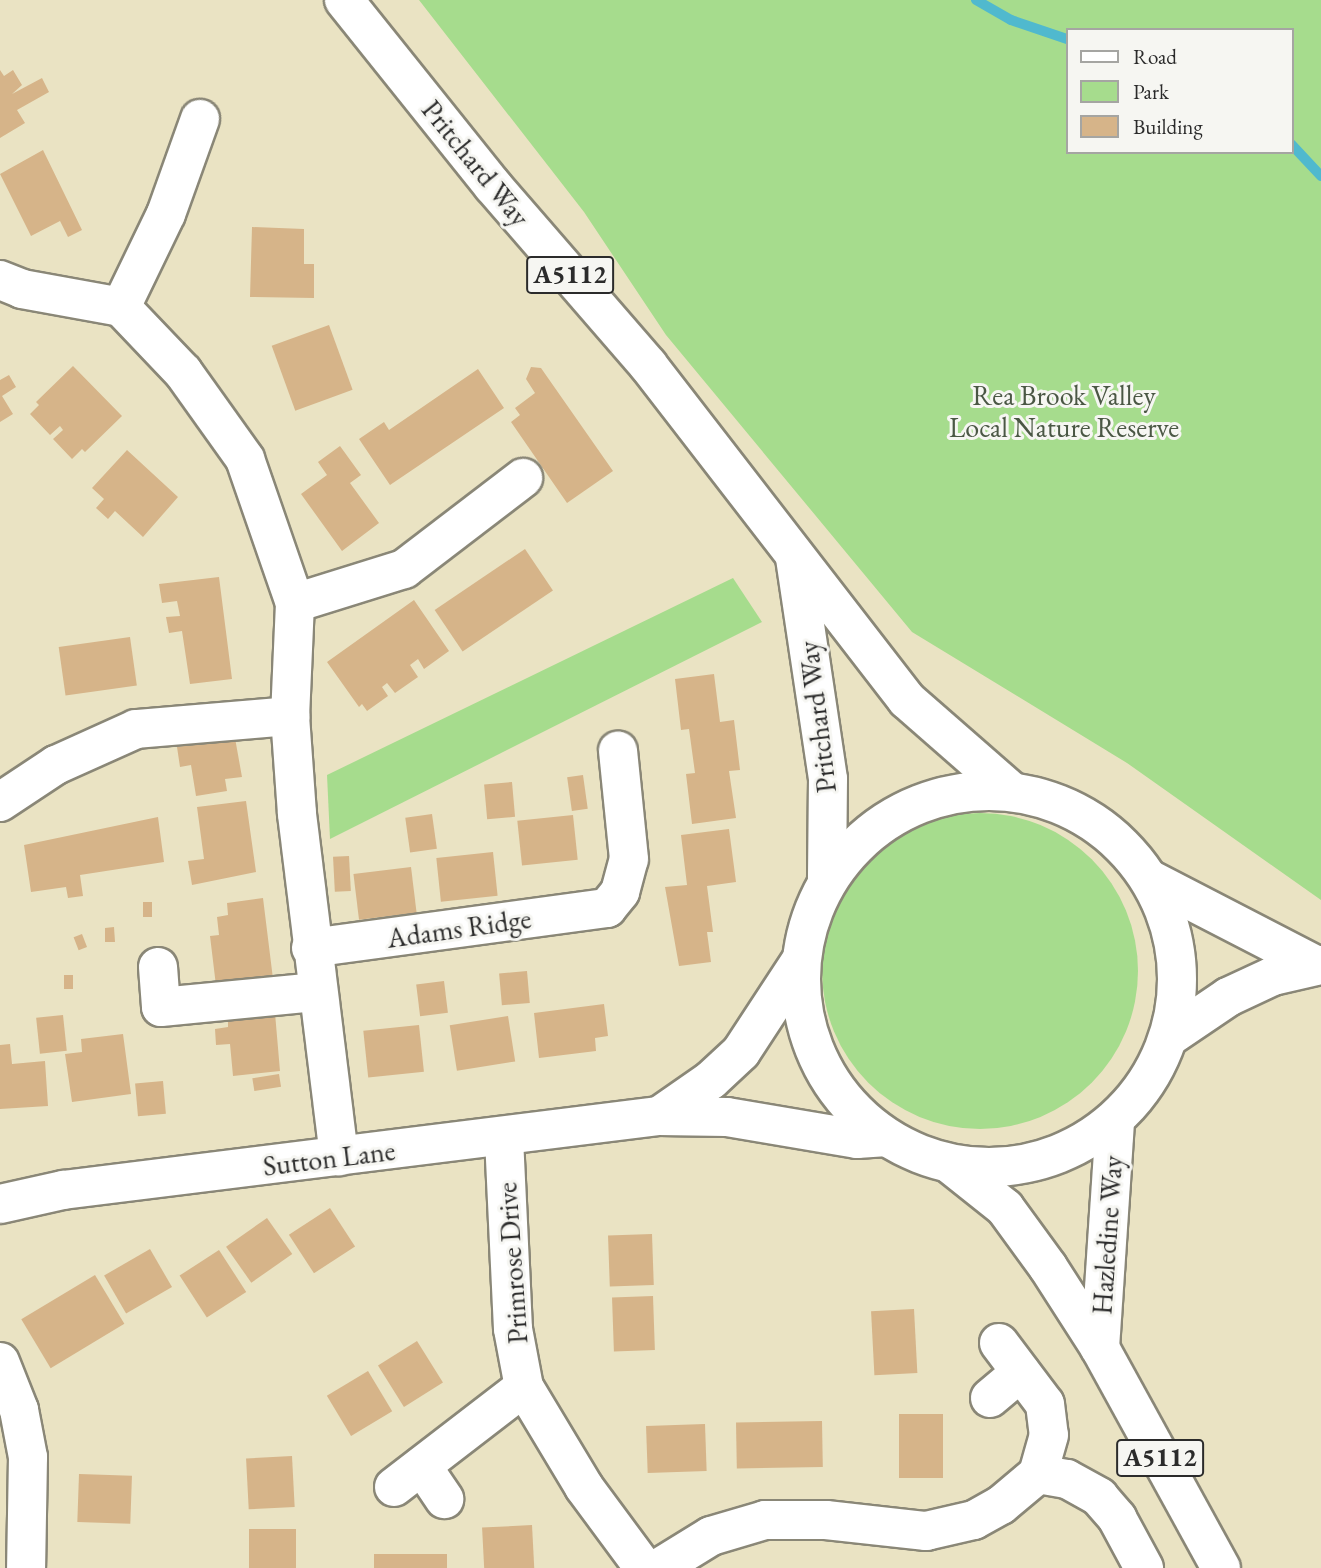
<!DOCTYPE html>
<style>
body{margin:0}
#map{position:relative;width:1321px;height:1568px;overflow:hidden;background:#eae3c3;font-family:"EB Garamond",serif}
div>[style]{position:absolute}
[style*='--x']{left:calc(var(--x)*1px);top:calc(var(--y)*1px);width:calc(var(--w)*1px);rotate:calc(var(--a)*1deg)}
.green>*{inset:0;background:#a6dc8d}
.round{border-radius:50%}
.stream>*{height:10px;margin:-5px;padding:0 5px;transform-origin:5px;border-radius:5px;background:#50b9ce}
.building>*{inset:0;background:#d6b489;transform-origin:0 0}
.roads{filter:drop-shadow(2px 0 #8a8777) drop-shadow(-2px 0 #8a8777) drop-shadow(0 2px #8a8777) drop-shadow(0 -2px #8a8777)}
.minor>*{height:38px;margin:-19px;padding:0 19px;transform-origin:19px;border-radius:19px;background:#fff}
.major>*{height:38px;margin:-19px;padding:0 19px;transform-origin:19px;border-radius:19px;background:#fff}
.major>.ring{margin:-19px;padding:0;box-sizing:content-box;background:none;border:38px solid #fff;border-radius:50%}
span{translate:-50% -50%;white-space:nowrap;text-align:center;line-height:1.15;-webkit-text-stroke:6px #f6f6f2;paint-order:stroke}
.shield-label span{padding:2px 5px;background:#f6f6f2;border:2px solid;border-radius:5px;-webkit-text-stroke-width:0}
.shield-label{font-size:26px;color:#2b2b2b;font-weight:700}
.street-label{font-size:28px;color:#2b2b2b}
.park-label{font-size:28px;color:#4a5744}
.legend{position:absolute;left:1066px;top:28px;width:228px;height:126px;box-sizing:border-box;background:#f6f6f2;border:2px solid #a5a5a2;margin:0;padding:9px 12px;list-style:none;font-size:21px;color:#2b2b2b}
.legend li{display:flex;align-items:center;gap:14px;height:35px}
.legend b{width:35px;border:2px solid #a5a5a2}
</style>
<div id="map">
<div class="green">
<i style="clip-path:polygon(evenodd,419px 0,1321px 0,1321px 900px,1127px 763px,912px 632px,666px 335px,584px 212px,419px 0,1067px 30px,1291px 30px,1291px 152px,1067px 152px,1067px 30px)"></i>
<i style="clip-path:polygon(733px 578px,762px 622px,330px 839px,327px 775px)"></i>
<i class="round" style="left:822px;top:813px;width:316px;height:316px"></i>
</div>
<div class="stream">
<i style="--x:976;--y:0;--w:40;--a:29.7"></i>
<i style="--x:1011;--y:20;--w:59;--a:18.7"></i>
<i style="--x:1291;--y:144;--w:44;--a:46.8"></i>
</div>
<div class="building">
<i style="clip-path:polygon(0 70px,4px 76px,13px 70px,22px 85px,12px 94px,42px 78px,49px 92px,17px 110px,25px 123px,0 138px)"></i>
<i style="clip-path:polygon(43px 150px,82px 230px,68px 237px,60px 221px,31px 236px,0 174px)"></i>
<i style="clip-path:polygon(252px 227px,304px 229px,304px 264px,314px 264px,314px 298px,250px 297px)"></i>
<i style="left:329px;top:325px;width:69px;height:61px;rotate:70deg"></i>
<i style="clip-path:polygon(73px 366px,122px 416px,85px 452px,82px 449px,72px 459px,53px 439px,63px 430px,60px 426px,50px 435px,30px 414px,39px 405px,36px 402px)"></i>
<i style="clip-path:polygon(531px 367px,541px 368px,613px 471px,567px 503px,511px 422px,520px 415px,515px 408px,535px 393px,526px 379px)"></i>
<i style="clip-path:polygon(478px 369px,504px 408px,390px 485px,359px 439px,384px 422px,389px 430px)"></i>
<i style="clip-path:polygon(9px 375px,16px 387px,2px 396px,13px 414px,0 422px,0 380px)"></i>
<i style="clip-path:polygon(340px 446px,361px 475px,350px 483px,379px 523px,342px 551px,301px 494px,327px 475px,318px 462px)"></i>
<i style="clip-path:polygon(127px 450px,178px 497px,143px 537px,115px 511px,108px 519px,96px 508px,104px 499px,92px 488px)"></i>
<i style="left:525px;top:549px;width:50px;height:109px;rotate:56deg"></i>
<i style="clip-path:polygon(219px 577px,232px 679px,190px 684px,182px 631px,169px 633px,166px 617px,180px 616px,177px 601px,162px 603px,159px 584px)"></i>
<i style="clip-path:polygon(414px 600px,449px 651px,424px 669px,418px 659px,410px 665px,418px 677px,395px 693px,387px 683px,382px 687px,388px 696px,367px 711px,362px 704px,359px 707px,327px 662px)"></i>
<i style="left:130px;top:637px;width:49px;height:72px;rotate:82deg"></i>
<i style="clip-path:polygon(714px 674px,720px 722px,734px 720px,740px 770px,729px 771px,736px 818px,692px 824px,686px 774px,695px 773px,689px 729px,681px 730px,675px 679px)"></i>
<i style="clip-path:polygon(235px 738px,242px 777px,225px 779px,227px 791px,196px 796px,191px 765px,180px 767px,177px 747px)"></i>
<i style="left:583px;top:775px;width:34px;height:16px;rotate:82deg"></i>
<i style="left:512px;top:782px;width:35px;height:28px;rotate:85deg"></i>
<i style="clip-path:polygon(246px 801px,256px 872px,192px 885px,188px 861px,204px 859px,197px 807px)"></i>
<i style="left:432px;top:814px;width:35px;height:27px;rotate:82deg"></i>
<i style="left:573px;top:815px;width:45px;height:56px;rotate:84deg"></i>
<i style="clip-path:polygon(158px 817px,164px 862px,80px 875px,83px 896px,68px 898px,66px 887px,31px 892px,24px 845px)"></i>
<i style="clip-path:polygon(729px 829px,736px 882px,707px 886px,713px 932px,707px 932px,711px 962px,679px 966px,665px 887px,687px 885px,681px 835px)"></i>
<i style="left:493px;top:852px;width:44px;height:57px;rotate:84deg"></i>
<i style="left:349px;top:856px;width:35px;height:16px;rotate:87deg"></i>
<i style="left:411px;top:867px;width:46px;height:58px;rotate:83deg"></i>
<i style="clip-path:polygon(263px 898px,274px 987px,217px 994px,210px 936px,219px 935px,217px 917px,228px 915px,227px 903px)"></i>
<i style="left:143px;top:902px;width:9px;height:15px"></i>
<i style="clip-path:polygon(114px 927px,115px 942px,105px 942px,105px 928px)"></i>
<i style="left:82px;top:934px;width:14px;height:9px;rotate:69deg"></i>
<i style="left:527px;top:971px;width:32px;height:28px;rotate:85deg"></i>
<i style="left:64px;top:975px;width:9px;height:14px"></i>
<i style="left:444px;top:981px;width:32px;height:28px;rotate:83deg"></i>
<i style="clip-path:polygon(604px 1004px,608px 1036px,595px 1038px,596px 1051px,539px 1058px,534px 1013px)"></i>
<i style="clip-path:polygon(275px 1013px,280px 1071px,233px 1076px,230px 1044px,216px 1045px,215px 1029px,228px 1027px,228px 1018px)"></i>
<i style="left:63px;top:1015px;width:36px;height:27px;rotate:84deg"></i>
<i style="left:508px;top:1016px;width:46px;height:59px;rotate:81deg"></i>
<i style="left:419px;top:1025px;width:47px;height:56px;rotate:84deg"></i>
<i style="clip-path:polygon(123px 1034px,131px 1094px,72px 1102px,65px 1054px,82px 1052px,81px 1039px)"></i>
<i style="clip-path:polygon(10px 1044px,12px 1064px,45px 1061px,48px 1106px,0 1109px,0 1045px)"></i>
<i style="left:279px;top:1074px;width:13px;height:27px;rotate:81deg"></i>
<i style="left:163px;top:1081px;width:33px;height:28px;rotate:85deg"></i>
<i style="left:330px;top:1208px;width:46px;height:49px;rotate:57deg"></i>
<i style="left:267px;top:1218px;width:44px;height:50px;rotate:55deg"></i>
<i style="left:652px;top:1234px;width:51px;height:44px;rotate:88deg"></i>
<i style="left:150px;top:1249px;width:44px;height:53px;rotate:60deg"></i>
<i style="left:219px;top:1250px;width:50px;height:47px;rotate:57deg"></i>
<i style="left:95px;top:1275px;width:57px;height:86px;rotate:59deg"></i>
<i style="left:653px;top:1296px;width:54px;height:41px;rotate:88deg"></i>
<i style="left:914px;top:1309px;width:64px;height:43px;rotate:87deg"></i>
<i style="left:417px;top:1341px;width:49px;height:46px;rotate:58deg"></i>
<i style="left:368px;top:1371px;width:47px;height:48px;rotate:59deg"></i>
<i style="left:899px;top:1414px;width:44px;height:64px"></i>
<i style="left:822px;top:1421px;width:46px;height:86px;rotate:89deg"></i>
<i style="left:705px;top:1424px;width:47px;height:59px;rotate:88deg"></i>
<i style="left:292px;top:1456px;width:51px;height:46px;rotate:87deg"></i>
<i style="left:79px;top:1474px;width:53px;height:48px;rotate:2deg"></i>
<i style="left:532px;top:1525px;width:43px;height:50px;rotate:87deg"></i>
<i style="left:249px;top:1529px;width:47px;height:39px"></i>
<i style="left:447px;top:1554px;width:14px;height:73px;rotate:90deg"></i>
</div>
<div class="roads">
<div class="minor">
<i style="--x:0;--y:280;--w:24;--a:22"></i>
<i style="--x:22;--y:289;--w:101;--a:10.3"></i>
<i style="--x:121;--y:307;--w:90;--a:46.4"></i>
<i style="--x:183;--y:372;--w:107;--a:54.5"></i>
<i style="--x:245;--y:459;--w:152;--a:70.9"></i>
<i style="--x:295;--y:603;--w:113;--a:92.5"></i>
<i style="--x:290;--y:716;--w:98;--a:85.9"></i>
<i style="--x:297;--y:814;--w:345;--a:83"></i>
<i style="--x:121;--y:307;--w:103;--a:-64.2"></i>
<i style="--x:166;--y:214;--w:101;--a:-70.3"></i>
<i style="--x:295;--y:603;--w:114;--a:-17.3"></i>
<i style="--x:404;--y:569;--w:150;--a:-37.4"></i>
<i style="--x:0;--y:802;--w:67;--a:-33.5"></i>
<i style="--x:56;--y:765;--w:88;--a:-24.2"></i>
<i style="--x:136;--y:729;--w:155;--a:-4.8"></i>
<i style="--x:1151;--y:880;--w:186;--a:27.3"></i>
<i style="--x:311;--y:948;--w:299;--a:-7.7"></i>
<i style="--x:607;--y:908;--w:21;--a:-51"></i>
<i style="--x:620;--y:892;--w:34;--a:-75"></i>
<i style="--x:629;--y:859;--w:109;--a:-95.8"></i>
<i style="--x:158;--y:967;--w:40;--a:85.7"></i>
<i style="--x:161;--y:1007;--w:157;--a:-5.5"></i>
<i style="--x:1169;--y:1037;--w:71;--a:-34.1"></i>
<i style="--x:1228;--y:997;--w:50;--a:-25"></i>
<i style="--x:1273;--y:976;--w:49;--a:-12.9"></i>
<i style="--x:659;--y:1116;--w:63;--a:-34.7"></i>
<i style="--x:711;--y:1080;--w:41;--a:-43"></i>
<i style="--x:741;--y:1052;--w:108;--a:-56.8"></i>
<i style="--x:504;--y:1138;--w:191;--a:87.3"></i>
<i style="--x:513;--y:1329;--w:59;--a:79.3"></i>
<i style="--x:524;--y:1387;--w:117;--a:59"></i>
<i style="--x:584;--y:1487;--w:101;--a:53.5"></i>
<i style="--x:0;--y:1204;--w:65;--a:-12.5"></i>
<i style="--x:63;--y:1190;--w:601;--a:-7.08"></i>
<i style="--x:659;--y:1116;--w:68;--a:0.8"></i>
<i style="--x:727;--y:1117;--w:132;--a:9.6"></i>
<i style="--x:857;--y:1139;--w:26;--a:-4"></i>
<i style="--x:999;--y:1343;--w:76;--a:53"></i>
<i style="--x:1045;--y:1404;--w:31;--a:83"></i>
<i style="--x:1049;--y:1435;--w:41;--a:105.8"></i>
<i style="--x:0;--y:1362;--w:52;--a:68.4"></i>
<i style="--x:19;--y:1410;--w:48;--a:79.2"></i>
<i style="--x:28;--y:1457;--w:111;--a:91"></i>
<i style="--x:990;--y:1398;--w:40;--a:-40"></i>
<i style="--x:422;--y:1466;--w:40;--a:56"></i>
<i style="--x:394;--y:1487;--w:164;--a:-37.6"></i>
<i style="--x:659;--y:1568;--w:61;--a:-31.6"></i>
<i style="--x:711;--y:1536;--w:56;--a:-16.5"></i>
<i style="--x:765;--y:1520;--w:61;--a:0"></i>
<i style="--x:826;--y:1520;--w:101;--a:6.3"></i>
<i style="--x:926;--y:1531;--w:49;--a:-12.9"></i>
<i style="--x:974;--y:1520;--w:31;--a:-29"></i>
<i style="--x:1001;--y:1505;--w:48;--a:-40"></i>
<i style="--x:1038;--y:1474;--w:29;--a:10"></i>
<i style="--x:1067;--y:1479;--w:37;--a:29"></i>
<i style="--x:1099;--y:1497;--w:28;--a:49"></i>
<i style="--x:1117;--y:1518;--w:57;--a:61.6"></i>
</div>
<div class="major">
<i style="--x:344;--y:0;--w:238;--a:51.3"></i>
<i style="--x:493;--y:186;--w:237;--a:49.1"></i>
<i style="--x:648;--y:365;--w:423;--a:52.3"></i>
<i style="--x:907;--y:700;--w:138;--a:41.2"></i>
<i style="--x:795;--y:558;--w:223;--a:81.5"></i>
<i style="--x:828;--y:779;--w:103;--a:90.6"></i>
<i class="ring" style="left:801px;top:791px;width:338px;height:338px"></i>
<i style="--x:951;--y:1165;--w:69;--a:38.5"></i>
<i style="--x:1005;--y:1208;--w:73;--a:53.9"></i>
<i style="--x:1048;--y:1267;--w:96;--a:57.3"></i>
<i style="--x:1100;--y:1348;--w:251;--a:61.2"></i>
<i style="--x:1100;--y:1348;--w:226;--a:-86.2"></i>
</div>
</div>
<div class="shield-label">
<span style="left:570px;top:275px">A5112</span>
<span style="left:1160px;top:1458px">A5112</span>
</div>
<div class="street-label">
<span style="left:476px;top:163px;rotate:51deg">Pritchard Way</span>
<span style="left:817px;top:717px;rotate:-97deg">Pritchard Way</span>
<span style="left:459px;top:928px;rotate:-8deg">Adams Ridge</span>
<span style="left:329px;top:1158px;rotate:-7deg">Sutton Lane</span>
<span style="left:1107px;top:1235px;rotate:-86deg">Hazledine Way</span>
<span style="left:512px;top:1263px;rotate:-94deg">Primrose Drive</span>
</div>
<div class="park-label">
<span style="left:1064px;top:411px">Rea Brook Valley<br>Local Nature Reserve</span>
</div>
<ul class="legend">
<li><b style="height:9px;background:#fff"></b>Road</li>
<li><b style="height:19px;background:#a6dc8d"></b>Park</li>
<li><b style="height:19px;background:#d6b489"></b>Building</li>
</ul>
</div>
